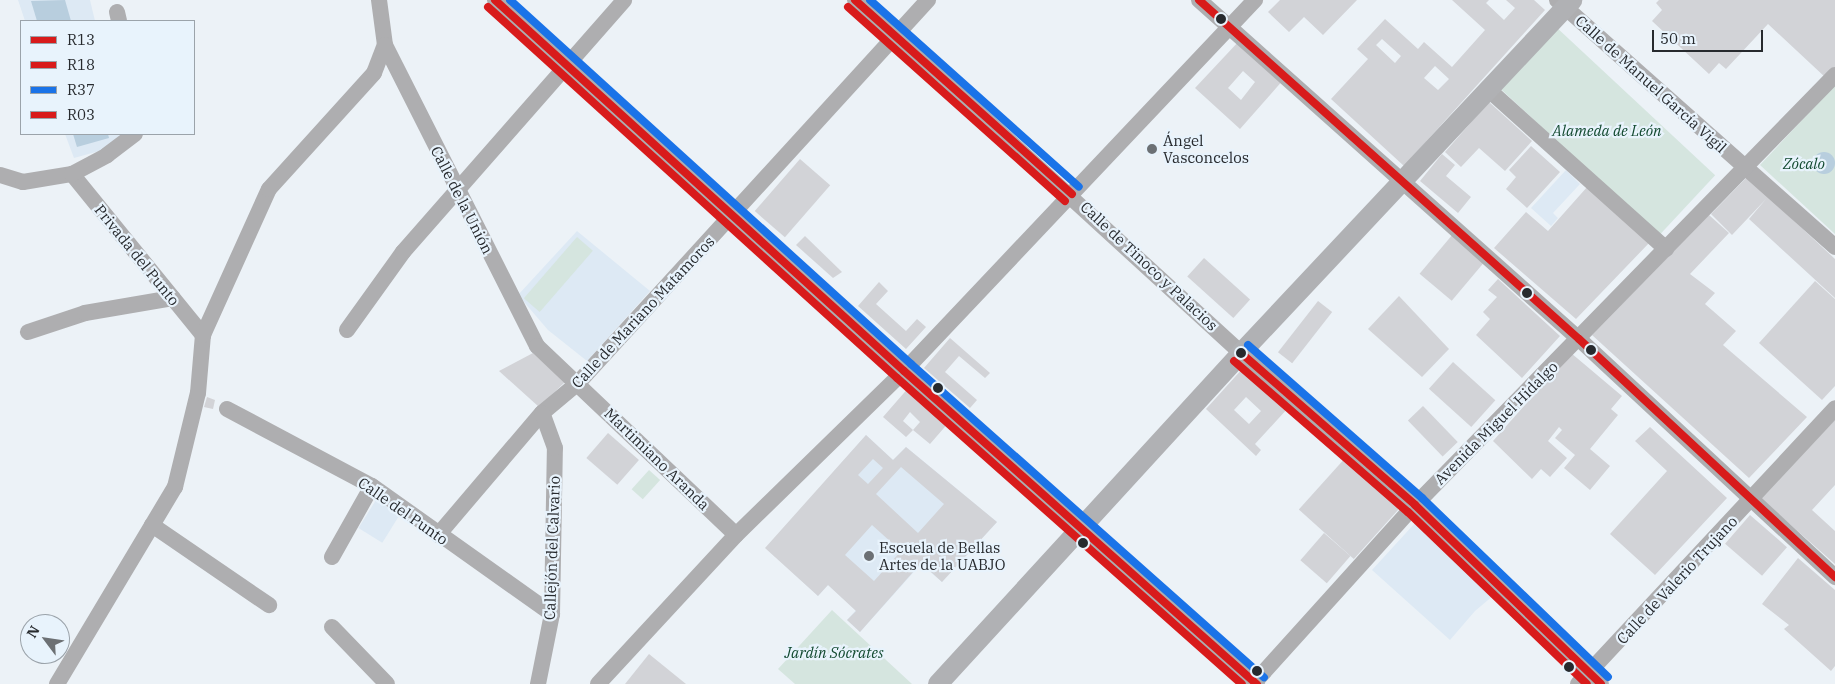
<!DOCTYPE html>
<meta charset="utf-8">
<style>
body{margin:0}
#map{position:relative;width:1835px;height:684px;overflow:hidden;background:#ecf2f7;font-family:"IBM Plex Serif",serif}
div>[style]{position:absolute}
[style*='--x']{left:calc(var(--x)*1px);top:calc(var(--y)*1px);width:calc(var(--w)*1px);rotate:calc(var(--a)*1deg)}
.built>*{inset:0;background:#dde9f4;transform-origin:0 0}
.green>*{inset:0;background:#d5e5df;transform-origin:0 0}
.water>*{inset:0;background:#b8cede}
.round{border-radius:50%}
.building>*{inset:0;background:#d2d3d7;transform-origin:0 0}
.minor>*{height:16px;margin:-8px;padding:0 8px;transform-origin:8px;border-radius:8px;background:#aeaeb0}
.major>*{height:20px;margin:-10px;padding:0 10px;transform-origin:10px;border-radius:10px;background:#b0b1b4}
.bus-1>*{height:8px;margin:-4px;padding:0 4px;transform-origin:4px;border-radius:4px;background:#d81b1b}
.bus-2>*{height:8px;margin:-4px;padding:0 4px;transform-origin:4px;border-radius:4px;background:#d81b1b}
.bus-3>*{height:8px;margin:-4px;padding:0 4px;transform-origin:4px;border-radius:4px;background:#1a73e8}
.bus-4>*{height:8px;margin:-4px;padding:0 4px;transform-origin:4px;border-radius:4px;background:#d81b1b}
.dots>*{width:14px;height:14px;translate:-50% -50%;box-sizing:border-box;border:2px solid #e8f3fc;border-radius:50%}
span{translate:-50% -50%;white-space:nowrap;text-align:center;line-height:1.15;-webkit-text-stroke:4.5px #e8f3fc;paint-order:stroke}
.street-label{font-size:15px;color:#272a2e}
.park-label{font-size:15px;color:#124a30;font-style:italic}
.poi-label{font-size:15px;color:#272a2e}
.left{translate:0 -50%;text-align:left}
.legend{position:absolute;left:20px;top:20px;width:175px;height:115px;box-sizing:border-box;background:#e8f3fc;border:1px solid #9ba3aa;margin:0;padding:6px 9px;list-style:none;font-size:15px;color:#272a2e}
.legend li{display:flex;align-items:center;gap:10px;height:25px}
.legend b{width:25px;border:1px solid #9ba3aa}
.north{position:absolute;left:20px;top:614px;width:50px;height:50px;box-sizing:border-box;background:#e8f3fc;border:1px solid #9ba3aa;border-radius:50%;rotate:301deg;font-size:14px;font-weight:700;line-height:20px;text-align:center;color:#272a2e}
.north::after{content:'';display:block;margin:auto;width:18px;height:22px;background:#6c7074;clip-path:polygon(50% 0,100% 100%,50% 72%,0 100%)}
.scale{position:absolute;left:1652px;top:30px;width:111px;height:22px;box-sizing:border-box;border:2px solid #272a2e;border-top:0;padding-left:6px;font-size:15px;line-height:18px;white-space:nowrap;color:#272a2e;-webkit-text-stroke:4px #e8f3fc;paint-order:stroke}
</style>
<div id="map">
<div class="built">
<i style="clip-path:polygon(18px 0,90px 0,95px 21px,25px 21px)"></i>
<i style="clip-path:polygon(65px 134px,122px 134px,103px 150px,74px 158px)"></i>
<i style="clip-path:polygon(1566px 170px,1580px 184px,1553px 213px,1558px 218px,1551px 226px,1531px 208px)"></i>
<i style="clip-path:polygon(577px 231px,650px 291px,587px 361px,548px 330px,518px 295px)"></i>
<i style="clip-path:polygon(866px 435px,893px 460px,906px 447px,997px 522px,942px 582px,921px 564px,860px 632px,847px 620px,856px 610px,828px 585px,818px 596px,793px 573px,856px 503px,829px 477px)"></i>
<i style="left:376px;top:500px;width:28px;height:33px;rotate:32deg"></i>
<i style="clip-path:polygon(1416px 522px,1494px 595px,1475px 611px,1450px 640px,1372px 570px)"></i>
</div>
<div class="green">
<i style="left:1555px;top:26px;width:219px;height:83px;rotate:43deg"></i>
<i style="clip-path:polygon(1835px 85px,1835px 234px,1760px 165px)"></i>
<i style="left:577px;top:237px;width:21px;height:81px;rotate:41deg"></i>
<i style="left:649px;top:470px;width:15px;height:26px;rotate:42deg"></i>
<i style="clip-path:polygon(832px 610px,912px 684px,795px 684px,778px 669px)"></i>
</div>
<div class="water">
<i style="clip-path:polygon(65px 0,71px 21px,37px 21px,31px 1px)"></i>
<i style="clip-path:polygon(73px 134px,108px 134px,109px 138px,77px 147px)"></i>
<i class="round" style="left:1813px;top:152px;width:22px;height:22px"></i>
</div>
<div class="building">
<i style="clip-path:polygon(1280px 0,1357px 0,1323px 35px,1304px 17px,1289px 32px,1268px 12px)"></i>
<i style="clip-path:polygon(evenodd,1452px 0,1489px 0,1486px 3px,1504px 20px,1515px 8px,1506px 0,1534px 0,1545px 10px,1404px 166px,1331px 99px,1368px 59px,1357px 49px,1385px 19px,1418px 49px,1424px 42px,1452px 67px,1485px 30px,1452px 0,1382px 39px,1401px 56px,1395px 63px,1376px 45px,1382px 39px,1452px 0,1435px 66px,1449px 79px,1438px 90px,1424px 78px,1435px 66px)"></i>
<i style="clip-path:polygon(1659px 0,1835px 0,1835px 69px,1826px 78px,1768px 24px,1726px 69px,1719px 63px,1709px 74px,1652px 21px,1662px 10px,1656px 3px)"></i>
<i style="clip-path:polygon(evenodd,1240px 40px,1284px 79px,1240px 129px,1195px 88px,1240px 40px,1243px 71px,1255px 82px,1241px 100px,1228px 88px,1243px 71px)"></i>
<i style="clip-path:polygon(1489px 102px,1532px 141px,1505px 171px,1479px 148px,1461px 167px,1445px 152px)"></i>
<i style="clip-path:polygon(1531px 146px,1560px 172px,1527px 208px,1506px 189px,1516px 177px,1509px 170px)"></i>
<i style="clip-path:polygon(1442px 154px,1455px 165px,1446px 176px,1471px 197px,1458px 213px,1420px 181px)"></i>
<i style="left:800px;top:159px;width:40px;height:69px;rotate:41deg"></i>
<i style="clip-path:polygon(1747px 177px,1835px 259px,1835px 298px,1749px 219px,1766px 199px,1732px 235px,1711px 214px)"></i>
<i style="clip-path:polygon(1588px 186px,1650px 242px,1576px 319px,1494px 248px,1526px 212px,1548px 231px)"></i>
<i style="clip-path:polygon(1709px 215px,1729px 233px,1690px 274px,1715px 293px,1705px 304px,1736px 331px,1723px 345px,1807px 417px,1749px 478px,1592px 335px)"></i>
<i style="left:1453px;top:234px;width:42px;height:52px;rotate:40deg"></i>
<i style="clip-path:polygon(805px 236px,842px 272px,833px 278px,796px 245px)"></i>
<i style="left:1204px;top:258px;width:62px;height:25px;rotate:42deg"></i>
<i style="clip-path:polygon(1498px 279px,1560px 336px,1522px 378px,1476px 335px,1490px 319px,1483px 312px,1497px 297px,1488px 290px)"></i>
<i style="clip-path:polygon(1815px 281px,1835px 299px,1835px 386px,1822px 400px,1759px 343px)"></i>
<i style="clip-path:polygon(879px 282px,888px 291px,876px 304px,906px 331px,917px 319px,926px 327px,906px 349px,858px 306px)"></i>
<i style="clip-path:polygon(1399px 296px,1449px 349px,1422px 377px,1368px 329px)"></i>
<i style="left:1318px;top:301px;width:18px;height:65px;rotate:38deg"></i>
<i style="clip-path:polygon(950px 338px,990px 373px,985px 378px,959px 356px,945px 372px,977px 400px,970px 408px,924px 368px)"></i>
<i style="clip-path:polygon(533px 353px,565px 382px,539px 407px,499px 371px)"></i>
<i style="clip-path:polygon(1571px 353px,1622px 396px,1611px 409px,1618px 415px,1590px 449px,1610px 466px,1590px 490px,1564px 468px,1575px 455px,1555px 438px,1562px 430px,1559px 427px,1548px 441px,1567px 458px,1550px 477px,1541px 469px,1532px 479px,1493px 441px)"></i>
<i style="left:1453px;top:362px;width:57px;height:36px;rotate:42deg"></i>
<i style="clip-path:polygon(evenodd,1244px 367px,1288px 408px,1255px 444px,1261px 450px,1256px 456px,1206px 409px,1244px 367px,1246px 397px,1261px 411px,1249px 424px,1234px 410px,1246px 397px)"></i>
<i style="clip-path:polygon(910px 386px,950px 421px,930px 444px,913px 430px,920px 422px,910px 412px,903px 421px,913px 430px,906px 437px,883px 417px)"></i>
<i style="clip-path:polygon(207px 397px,215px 400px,213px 409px,204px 407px)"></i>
<i style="left:1423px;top:406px;width:50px;height:21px;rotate:46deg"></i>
<i style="clip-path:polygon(1835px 420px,1835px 485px,1812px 510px,1835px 531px,1835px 564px,1760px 498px)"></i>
<i style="clip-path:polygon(1650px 427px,1727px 498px,1655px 575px,1610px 534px,1667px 471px,1635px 441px)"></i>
<i style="left:608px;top:433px;width:41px;height:33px;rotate:41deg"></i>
<i style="clip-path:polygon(evenodd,866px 435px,893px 460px,906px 447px,997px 522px,942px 582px,921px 563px,860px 632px,847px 620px,856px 611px,828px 585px,818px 596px,765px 548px,866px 435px,873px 459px,883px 468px,868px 484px,858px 475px,873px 459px,866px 435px,901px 467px,944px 504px,918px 533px,876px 494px,901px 467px,866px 435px,872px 525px,901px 551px,874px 581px,845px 555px,872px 525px)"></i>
<i style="left:1347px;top:456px;width:74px;height:72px;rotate:42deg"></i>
<i style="left:1750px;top:515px;width:49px;height:38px;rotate:41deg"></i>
<i style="left:1324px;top:533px;width:35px;height:36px;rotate:41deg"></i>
<i style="clip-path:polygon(1798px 558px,1835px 590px,1835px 666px,1831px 671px,1784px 629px,1789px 625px,1762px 604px)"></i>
<i style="clip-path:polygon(649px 654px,686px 684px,625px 684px)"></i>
</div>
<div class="minor">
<i style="--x:379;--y:0;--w:45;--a:82.4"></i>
<i style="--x:385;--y:45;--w:337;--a:63.2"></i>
<i style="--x:537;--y:346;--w:274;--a:43.5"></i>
<i style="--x:495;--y:0;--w:552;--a:42.21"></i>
<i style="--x:904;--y:371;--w:472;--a:41.6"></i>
<i style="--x:855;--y:0;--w:523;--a:42.44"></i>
<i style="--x:1241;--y:353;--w:231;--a:41.1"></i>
<i style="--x:1415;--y:505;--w:258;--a:43.9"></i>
<i style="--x:1199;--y:0;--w:509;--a:41.74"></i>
<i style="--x:1579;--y:339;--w:350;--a:42.9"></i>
<i style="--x:1557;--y:0;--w:372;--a:41.6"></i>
<i style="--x:117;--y:12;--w:9;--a:77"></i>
<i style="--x:1489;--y:90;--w:238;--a:41.9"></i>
<i style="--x:72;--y:174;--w:208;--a:50.9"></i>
<i style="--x:0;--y:175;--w:24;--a:17"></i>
<i style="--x:23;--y:182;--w:50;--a:-9.3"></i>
<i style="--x:72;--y:174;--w:40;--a:-28"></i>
<i style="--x:107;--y:155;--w:35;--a:-37"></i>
<i style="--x:347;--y:330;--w:96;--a:-54.3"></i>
<i style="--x:403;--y:252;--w:335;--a:-48.7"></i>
<i style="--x:28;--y:332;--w:60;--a:-18.4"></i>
<i style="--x:85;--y:313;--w:89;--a:-9.7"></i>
<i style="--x:227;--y:409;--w:164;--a:28"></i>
<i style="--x:372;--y:486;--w:221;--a:35.4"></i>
<i style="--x:152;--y:525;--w:142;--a:34.4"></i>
<i style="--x:438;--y:535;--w:160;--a:-49.6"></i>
<i style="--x:542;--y:413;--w:47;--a:-39.8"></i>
<i style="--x:578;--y:383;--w:519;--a:-47.58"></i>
<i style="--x:332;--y:557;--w:81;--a:-60.6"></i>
<i style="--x:332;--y:627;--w:79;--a:46"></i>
<i style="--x:57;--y:684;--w:230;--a:-59.1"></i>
<i style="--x:175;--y:487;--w:97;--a:-76.3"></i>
<i style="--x:198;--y:393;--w:58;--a:-85.1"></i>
<i style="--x:203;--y:335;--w:160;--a:-65.7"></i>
<i style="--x:269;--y:189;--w:156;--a:-47.8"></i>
<i style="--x:374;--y:73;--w:30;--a:-69"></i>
<i style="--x:538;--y:684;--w:71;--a:-78.7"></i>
<i style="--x:552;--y:614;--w:166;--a:-89"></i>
<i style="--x:555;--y:448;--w:37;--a:-110"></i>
<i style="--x:598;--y:684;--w:203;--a:-47.2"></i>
<i style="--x:736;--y:535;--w:235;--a:-44.3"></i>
<i style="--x:904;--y:371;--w:511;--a:-46.59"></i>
<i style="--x:1253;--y:684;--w:241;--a:-47.9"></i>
<i style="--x:1415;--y:505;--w:601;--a:-45.67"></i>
<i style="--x:1578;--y:684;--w:377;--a:-47"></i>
</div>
<div class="major">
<i style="--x:938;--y:684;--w:449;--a:-47.5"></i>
<i style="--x:1241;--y:353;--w:484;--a:-46.8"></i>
</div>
<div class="bus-1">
<i style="--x:495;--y:0;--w:552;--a:42.21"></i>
<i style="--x:904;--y:371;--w:472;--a:41.6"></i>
<i style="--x:855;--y:0;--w:291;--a:41.8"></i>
<i style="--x:1241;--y:353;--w:231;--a:41.1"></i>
<i style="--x:1415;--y:505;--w:258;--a:43.9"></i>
</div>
<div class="bus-2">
<i style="--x:488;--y:7;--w:552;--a:42.21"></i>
<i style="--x:897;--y:378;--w:461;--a:41.6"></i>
<i style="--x:848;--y:7;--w:291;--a:41.8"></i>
<i style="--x:1234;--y:361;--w:230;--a:41"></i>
<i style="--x:1408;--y:512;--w:248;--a:43.9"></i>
</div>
<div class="bus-3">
<i style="--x:510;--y:0;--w:542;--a:42.23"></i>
<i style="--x:911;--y:364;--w:472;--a:41.6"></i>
<i style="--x:870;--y:0;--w:280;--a:41.8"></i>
<i style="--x:1248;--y:345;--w:232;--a:41.3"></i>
<i style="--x:1422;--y:498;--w:258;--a:43.9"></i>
</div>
<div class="bus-4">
<i style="--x:1199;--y:0;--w:509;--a:41.74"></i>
<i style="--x:1579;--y:339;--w:350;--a:42.9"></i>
</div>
<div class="dots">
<i style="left:1221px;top:19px;background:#272a2e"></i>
<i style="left:1152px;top:149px;background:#6c7074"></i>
<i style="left:1527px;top:293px;background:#272a2e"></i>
<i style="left:1591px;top:350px;background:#272a2e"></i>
<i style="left:1241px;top:353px;background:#272a2e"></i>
<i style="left:938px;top:388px;background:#272a2e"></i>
<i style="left:1083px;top:543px;background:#272a2e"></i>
<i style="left:869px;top:556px;background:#6c7074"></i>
<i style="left:1569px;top:667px;background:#272a2e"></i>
<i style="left:1257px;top:671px;background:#272a2e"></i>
</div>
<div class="street-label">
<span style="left:1651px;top:84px;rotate:42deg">Calle de Manuel García Vigil</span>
<span style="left:462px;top:200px;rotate:63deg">Calle de la Unión</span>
<span style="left:137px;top:255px;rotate:51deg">Privada del Punto</span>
<span style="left:1149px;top:266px;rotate:43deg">Calle de Tinoco y Palacios</span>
<span style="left:643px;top:312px;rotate:-47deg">Calle de Mariano Matamoros</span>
<span style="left:1496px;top:423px;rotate:-45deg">Avenida Miguel Hidalgo</span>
<span style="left:657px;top:459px;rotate:44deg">Martimiano Aranda</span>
<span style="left:403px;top:511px;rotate:35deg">Calle del Punto</span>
<span style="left:552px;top:548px;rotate:-88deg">Callejón del Calvario</span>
<span style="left:1677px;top:580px;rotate:-47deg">Calle de Valerio Trujano</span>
</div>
<div class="park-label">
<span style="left:1607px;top:131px">Alameda de León</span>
<span style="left:1804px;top:164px">Zócalo</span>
<span style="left:834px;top:653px">Jardín Sócrates</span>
</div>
<div class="poi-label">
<span class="left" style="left:1163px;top:149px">Ángel<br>Vasconcelos</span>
<span class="left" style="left:879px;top:556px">Escuela de Bellas<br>Artes de la UABJO</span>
</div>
<ul class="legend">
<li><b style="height:6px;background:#d81b1b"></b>R13</li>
<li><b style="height:6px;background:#d81b1b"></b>R18</li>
<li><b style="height:6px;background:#1a73e8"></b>R37</li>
<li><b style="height:6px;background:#d81b1b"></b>R03</li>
</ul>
<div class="north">N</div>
<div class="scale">50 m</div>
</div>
